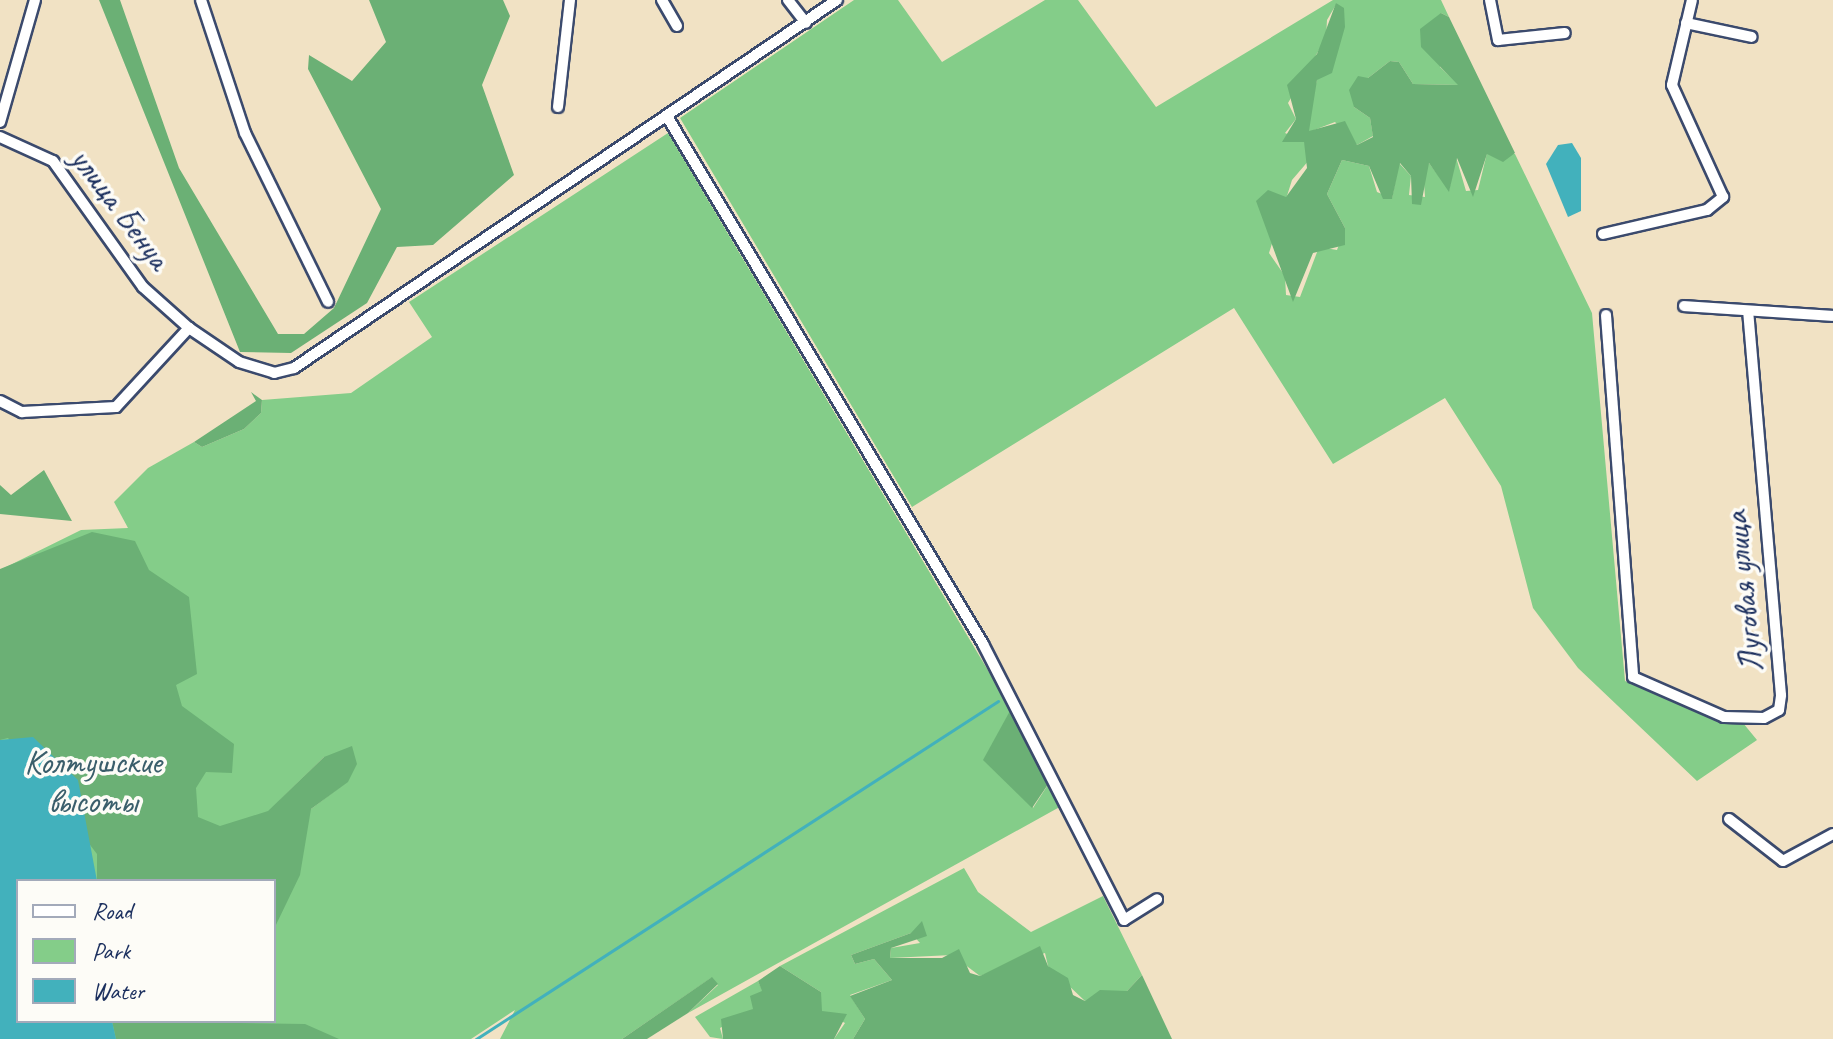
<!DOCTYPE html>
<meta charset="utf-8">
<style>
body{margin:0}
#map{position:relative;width:1833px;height:1039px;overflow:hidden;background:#f1e2c4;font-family:Caveat,sans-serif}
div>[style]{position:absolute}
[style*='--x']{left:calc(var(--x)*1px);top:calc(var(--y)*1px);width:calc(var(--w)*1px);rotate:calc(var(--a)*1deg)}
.green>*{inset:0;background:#84cd89}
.forest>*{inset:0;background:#6bb075}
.water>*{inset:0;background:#42b1bc}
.stream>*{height:3px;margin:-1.5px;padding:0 1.5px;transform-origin:1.5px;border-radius:1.5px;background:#42b1bc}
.roads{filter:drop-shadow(2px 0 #3b4a6d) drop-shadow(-2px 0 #3b4a6d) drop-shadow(0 2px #3b4a6d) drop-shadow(0 -2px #3b4a6d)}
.minor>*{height:10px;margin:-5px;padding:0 5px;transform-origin:5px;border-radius:5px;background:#fff}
span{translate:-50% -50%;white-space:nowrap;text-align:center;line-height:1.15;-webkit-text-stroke:7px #fdfcf7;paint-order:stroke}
.street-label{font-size:34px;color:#1b2f5e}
.park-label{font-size:34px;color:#3a5e6b}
.legend{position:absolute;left:16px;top:879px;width:260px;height:144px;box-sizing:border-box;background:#fdfcf7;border:2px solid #a3aaba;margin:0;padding:10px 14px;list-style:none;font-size:24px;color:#1b2f5e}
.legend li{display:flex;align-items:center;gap:16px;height:40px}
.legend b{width:40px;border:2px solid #a3aaba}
</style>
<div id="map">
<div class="green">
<i style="clip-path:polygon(854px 0,898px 0,942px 62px,1045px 0,1078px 0,1156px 107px,1333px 0,1441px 0,1449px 17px,1441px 13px,1440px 67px,1459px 85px,1413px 84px,1399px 62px,1390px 61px,1368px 78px,1354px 107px,1370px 118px,1373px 136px,1357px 145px,1335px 122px,1309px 132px,1306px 122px,1337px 3px,1327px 20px,1326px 38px,1288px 103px,1296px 119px,1285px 133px,1304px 141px,1310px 159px,1292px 180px,1269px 253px,1285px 276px,1286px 295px,1300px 297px,1319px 247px,1337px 250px,1345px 228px,1327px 194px,1342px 160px,1369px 166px,1377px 192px,1392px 198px,1399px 163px,1411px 176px,1409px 195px,1425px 197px,1423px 169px,1429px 163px,1449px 190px,1456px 157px,1466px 191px,1478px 190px,1487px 153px,1515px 154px,1592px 313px,1625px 681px,1712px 718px,1743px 723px,1757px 740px,1697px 781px,1578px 668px,1533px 608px,1501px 486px,1445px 398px,1333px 464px,1234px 308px,912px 507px,680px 118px)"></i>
<i style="clip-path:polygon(evenodd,668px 133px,1011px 709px,1033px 808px,1051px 780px,1065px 804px,688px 1013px,718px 985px,711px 978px,622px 1039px,500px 1039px,515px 1010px,471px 1039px,0 1039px,0 570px,81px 530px,128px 528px,114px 502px,148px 468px,194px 442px,202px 447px,244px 429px,261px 413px,262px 400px,351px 393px,432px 337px,409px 302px,668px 133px,324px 757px,348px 781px,311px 809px,280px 800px,324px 757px,668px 133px,18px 881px,274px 881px,274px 1021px,18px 1021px,18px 881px)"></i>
<i style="clip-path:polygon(964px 868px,978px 892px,1031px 932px,1103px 896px,1142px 975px,1127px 991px,1085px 1001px,1048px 966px,1045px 953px,980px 976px,952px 955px,890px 958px,891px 948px,920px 943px,911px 933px,851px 955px,855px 964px,874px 959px,892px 980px,850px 995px,865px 1019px,853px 1039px,834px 1039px,845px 1023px,821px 1011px,821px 992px,780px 966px)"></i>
<i style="clip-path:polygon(758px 981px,763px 992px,754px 1009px,720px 1028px,723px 1039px,710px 1037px,695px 1017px)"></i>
</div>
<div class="forest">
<i style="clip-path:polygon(99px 0,120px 0,179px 168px,278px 334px,304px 334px,334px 308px,381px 209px,308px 69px,309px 55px,352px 81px,386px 42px,369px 0,503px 0,510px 16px,482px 85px,514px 175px,433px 245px,397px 247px,367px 303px,291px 353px,240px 352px)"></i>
<i style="clip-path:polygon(1336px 3px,1344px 8px,1345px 27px,1332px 73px,1317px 80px,1309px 131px,1345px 121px,1357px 145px,1373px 137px,1370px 118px,1354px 107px,1349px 90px,1358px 76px,1368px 78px,1390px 61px,1399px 62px,1413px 84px,1458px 85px,1421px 47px,1420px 29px,1441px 13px,1449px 17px,1515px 153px,1503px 162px,1487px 154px,1473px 197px,1457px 158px,1449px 192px,1429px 163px,1421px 205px,1412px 204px,1411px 176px,1400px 163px,1392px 199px,1383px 199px,1369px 166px,1342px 160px,1327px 194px,1345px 228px,1345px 245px,1313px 253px,1293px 302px,1256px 201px,1268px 190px,1286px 197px,1307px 168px,1304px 142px,1282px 142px,1296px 119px,1287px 85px,1317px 54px)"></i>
<i style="clip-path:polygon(251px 392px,262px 400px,261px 413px,244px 429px,202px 447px,194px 442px,256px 401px)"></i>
<i style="clip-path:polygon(44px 470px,72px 521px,0 514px,0 485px,11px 495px)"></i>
<i style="clip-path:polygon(92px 532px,135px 541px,149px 570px,189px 597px,197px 674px,176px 685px,182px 706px,234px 744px,232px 773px,206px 772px,196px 788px,198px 817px,220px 826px,268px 811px,324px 757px,352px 746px,357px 764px,348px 782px,311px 809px,300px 875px,274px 929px,274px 881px,97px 881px,97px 854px,8px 738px,0 740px,0 569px)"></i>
<i style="clip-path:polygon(1011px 709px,1051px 780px,1032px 808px,983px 760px)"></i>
<i style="clip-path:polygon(922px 921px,927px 936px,891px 948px,890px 958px,942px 958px,959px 949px,970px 973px,980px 976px,1040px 946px,1048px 966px,1068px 978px,1073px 995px,1085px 1001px,1100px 990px,1127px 991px,1142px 975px,1172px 1039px,853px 1039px,865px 1019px,850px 996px,892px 980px,874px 959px,855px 964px,851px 955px,911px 933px)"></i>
<i style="clip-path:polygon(780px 966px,821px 992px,822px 1011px,847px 1014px,834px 1039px,723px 1039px,721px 1019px,753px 1009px,750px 996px,762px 991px,758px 981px)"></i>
<i style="clip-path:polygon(712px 977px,718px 984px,688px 1013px,647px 1039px,622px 1039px)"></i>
<i style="clip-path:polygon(112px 1021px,305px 1024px,339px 1039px,116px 1039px)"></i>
</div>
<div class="water">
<i style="clip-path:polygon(1572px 143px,1581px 158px,1581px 211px,1568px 217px,1546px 164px,1558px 145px)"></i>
<i style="clip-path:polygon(33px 737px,78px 780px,97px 881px,18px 881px,18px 1021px,112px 1021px,116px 1039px,0 1039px,0 740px)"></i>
</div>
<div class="stream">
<i style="--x:476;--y:1039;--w:622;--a:-32.92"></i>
</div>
<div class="roads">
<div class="minor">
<i style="--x:201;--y:0;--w:140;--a:71.7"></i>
<i style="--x:245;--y:133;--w:188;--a:63.8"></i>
<i style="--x:662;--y:0;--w:30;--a:60"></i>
<i style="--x:788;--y:0;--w:29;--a:52"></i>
<i style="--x:1490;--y:0;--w:41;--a:78.7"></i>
<i style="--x:1498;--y:40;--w:67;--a:-6"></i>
<i style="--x:1686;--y:23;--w:67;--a:12"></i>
<i style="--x:558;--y:107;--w:108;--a:-83.6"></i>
<i style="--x:668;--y:118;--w:613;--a:59.08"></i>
<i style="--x:983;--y:644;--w:310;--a:62.9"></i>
<i style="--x:1124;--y:920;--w:39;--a:-32"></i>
<i style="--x:0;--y:122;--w:127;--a:-74"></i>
<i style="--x:0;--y:137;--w:58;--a:24.4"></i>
<i style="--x:53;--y:161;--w:155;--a:54.5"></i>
<i style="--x:143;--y:287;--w:62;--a:41.7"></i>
<i style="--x:189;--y:328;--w:60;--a:34.2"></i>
<i style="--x:239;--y:362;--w:37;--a:17"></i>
<i style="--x:274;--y:373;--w:21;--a:-14"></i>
<i style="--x:294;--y:368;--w:656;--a:-34.13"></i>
<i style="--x:1603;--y:234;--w:107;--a:-13"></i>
<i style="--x:1707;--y:210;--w:21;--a:-39"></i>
<i style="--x:1723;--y:197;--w:123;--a:-114.5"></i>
<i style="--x:1672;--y:85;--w:87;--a:-76.8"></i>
<i style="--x:1684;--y:306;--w:149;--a:3.8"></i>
<i style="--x:1606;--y:315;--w:363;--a:85.7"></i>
<i style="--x:1633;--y:677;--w:99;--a:23.7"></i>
<i style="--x:1724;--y:717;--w:40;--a:1.4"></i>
<i style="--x:1764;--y:718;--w:17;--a:-28"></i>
<i style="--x:1779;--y:710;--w:15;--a:-82"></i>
<i style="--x:1781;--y:695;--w:384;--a:-94.9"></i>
<i style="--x:0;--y:401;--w:25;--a:27"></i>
<i style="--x:22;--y:412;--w:94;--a:-3"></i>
<i style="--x:116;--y:407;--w:108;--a:-47.3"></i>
<i style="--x:1729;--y:819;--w:68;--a:37.9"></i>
<i style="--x:1783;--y:861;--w:57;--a:-28.4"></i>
</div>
</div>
<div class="street-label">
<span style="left:121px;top:208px;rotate:53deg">улица Бенуа</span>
<span style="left:1743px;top:592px;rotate:-96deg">Луговая улица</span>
</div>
<div class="park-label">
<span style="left:93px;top:781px">Колтушские<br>высоты</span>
</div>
<ul class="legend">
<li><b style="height:10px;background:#fff"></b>Road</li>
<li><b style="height:22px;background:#84cd89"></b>Park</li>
<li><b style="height:22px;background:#42b1bc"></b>Water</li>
</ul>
</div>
